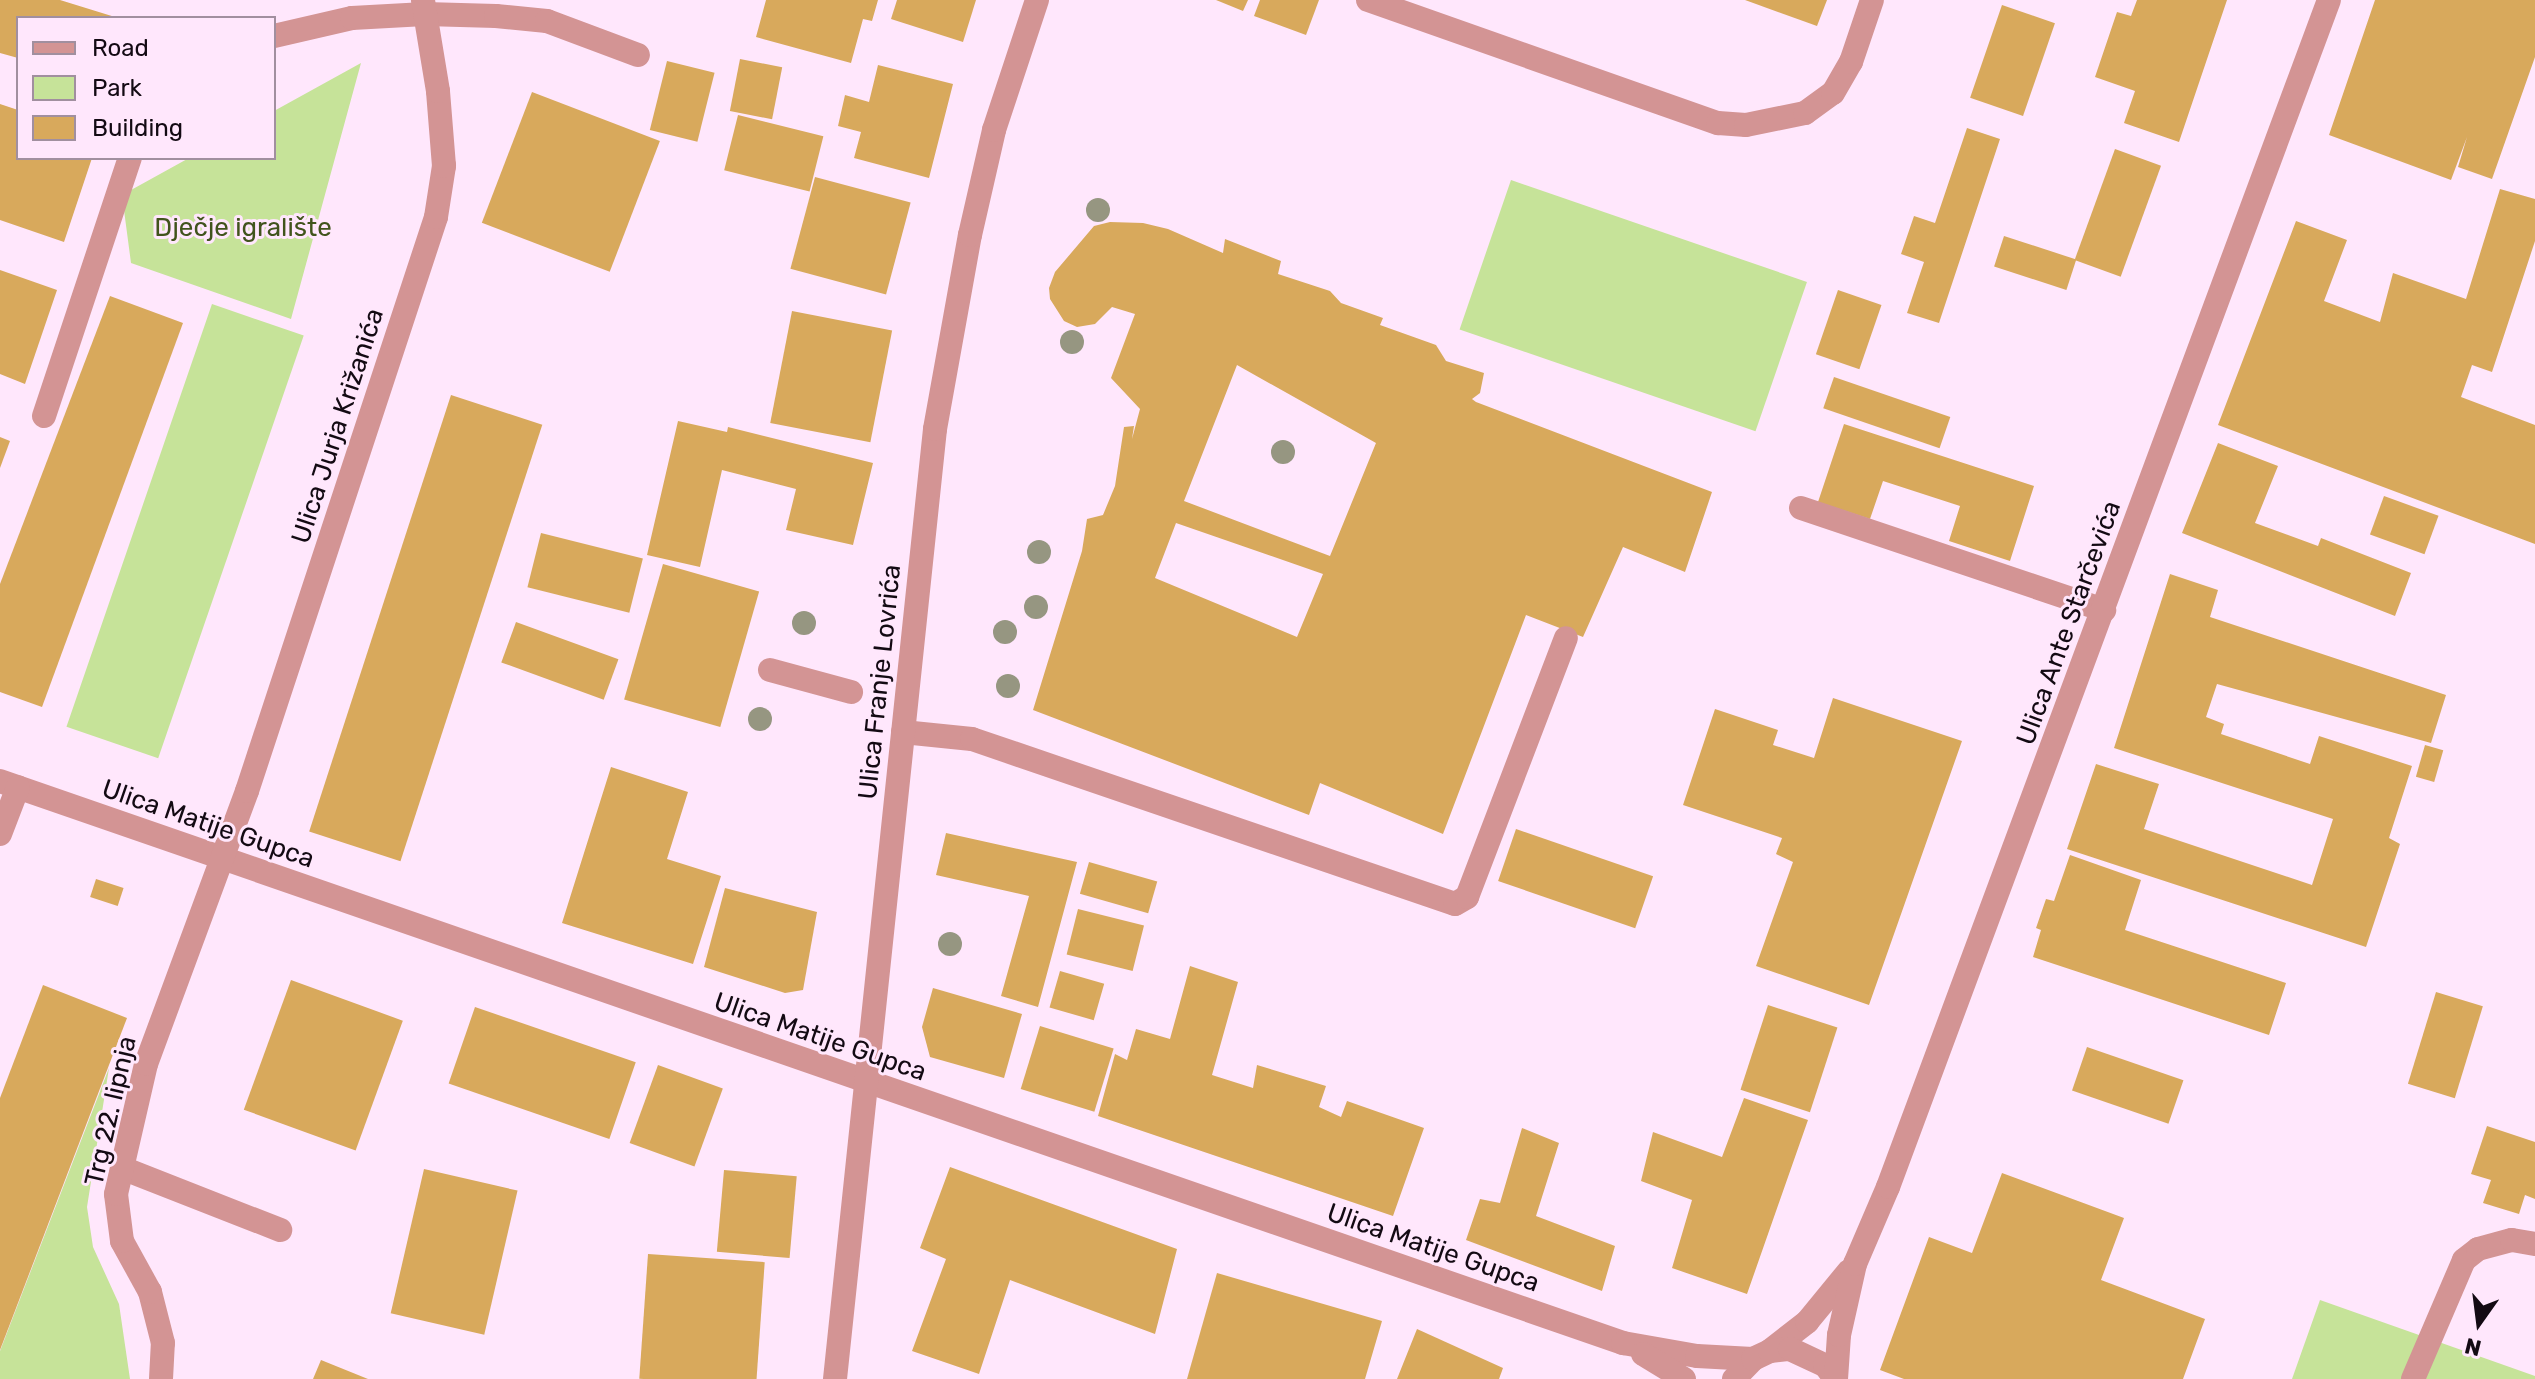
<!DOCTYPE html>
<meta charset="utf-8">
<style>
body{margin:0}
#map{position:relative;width:2535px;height:1379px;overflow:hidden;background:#ffe7fc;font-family:Rubik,sans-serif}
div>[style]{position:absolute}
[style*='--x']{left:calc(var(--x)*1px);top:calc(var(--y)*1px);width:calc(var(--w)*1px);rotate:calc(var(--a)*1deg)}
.green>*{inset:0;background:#c6e399;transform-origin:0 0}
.building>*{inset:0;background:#d8a95c;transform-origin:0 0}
.service>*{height:24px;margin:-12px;padding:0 12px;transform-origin:12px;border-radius:12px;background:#d39494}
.minor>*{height:24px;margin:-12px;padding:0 12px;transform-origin:12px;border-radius:12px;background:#d39494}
.trees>*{width:24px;height:24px;margin:-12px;border-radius:50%;background:#969681}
span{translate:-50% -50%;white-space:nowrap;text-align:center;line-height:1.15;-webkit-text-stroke:6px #ffe7fc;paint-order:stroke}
.park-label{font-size:26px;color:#41541c}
.street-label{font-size:26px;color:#130a13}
.legend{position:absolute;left:16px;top:16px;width:260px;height:144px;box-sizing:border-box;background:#ffe7fc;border:2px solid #a18f9f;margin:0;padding:10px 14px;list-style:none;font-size:24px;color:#130a13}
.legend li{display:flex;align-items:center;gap:16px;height:40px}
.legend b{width:40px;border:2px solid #a18f9f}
.north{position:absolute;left:2439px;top:1283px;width:80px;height:80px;-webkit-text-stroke:6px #ffe7fc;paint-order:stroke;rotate:194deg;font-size:22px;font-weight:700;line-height:32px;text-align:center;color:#130a13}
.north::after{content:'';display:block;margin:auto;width:28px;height:36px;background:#130a13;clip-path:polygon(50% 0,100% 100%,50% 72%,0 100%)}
</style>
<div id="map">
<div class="green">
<i style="clip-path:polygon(361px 63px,291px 319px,131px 263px,122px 195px,189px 158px,274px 158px,274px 111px)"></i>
<i style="left:1511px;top:180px;width:313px;height:158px;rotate:19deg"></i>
<i style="left:212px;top:304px;width:97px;height:447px;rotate:19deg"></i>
<i style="clip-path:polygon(109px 1068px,87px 1207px,93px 1247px,119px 1304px,130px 1379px,0 1379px,0 1351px)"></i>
<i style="clip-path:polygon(2320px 1300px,2535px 1376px,2535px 1379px,2292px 1379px)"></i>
</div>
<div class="building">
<i style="clip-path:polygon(0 0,60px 0,115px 17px,18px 18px,18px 58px,0 53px)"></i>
<i style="clip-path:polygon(766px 0,878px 0,872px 21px,863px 19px,851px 63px,756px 37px)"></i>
<i style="clip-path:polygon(897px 0,976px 0,963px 42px,891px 19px)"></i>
<i style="clip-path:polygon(1216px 0,1248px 0,1243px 11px)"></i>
<i style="clip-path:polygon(1260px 0,1319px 0,1306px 35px,1254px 16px)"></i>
<i style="clip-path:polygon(1745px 0,1827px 0,1817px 26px)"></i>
<i style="clip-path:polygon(2137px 0,2227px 0,2179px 142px,2124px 123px,2135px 91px,2095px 77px,2117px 12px,2131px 16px)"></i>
<i style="clip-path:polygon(2375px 0,2535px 0,2535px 57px,2492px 179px,2458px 167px,2467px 137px,2451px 180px,2329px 135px)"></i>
<i style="left:2002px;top:5px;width:56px;height:98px;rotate:19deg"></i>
<i style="left:740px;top:59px;width:43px;height:53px;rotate:11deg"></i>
<i style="left:667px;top:61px;width:49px;height:71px;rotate:14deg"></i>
<i style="clip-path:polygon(878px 65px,953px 84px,929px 178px,854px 158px,861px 132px,838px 126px,845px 95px,869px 102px)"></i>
<i style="left:532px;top:92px;width:137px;height:140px;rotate:21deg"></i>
<i style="clip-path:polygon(0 104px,18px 110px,18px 158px,92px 158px,64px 242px,0 220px)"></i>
<i style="left:738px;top:115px;width:88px;height:57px;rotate:14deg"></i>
<i style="clip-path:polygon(1967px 128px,2000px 139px,1939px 323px,1907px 313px,1924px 262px,1901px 254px,1914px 216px,1935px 223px)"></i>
<i style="left:2115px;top:149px;width:49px;height:118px;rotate:20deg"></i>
<i style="left:815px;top:177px;width:99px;height:95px;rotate:15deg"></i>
<i style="clip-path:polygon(2500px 189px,2535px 199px,2535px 241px,2492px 372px,2472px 365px,2461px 397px,2535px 425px,2535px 544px,2218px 425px,2296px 221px,2347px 240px,2324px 301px,2380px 322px,2393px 273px,2466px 299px)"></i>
<i style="clip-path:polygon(evenodd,1110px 222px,1143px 223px,1168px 229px,1223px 253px,1225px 239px,1281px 261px,1278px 274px,1330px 291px,1341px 303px,1383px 318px,1380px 325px,1436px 345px,1446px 361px,1484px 373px,1480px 393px,1472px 399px,1476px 402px,1712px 492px,1685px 572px,1623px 547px,1583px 637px,1526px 615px,1443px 834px,1320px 783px,1309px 815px,1033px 710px,1082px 551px,1087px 519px,1103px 515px,1115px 486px,1124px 427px,1134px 426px,1132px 439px,1140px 409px,1111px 378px,1135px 314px,1112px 307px,1095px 324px,1077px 327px,1064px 321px,1050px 299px,1049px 288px,1055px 272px,1094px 226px,1110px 222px,1237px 365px,1376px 443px,1330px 556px,1184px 501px,1237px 365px,1110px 222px,1176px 523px,1323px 574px,1297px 637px,1155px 578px,1176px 523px)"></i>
<i style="left:2004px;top:236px;width:76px;height:32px;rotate:18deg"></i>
<i style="clip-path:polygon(0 270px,57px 290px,25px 384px,0 374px)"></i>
<i style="left:1838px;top:290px;width:46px;height:68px;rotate:19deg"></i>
<i style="clip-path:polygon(110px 296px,183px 323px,42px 707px,0 692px,0 584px)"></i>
<i style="left:792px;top:311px;width:102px;height:114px;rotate:11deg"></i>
<i style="left:1834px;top:377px;width:123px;height:33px;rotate:19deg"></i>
<i style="left:451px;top:395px;width:96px;height:459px;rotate:18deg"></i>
<i style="clip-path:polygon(678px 421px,727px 432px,728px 427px,873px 463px,853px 545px,786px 530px,796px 489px,722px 470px,700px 567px,647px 555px)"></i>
<i style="clip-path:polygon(1844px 424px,2034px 486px,2010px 561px,1949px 541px,1960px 506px,1883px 481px,1870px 519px,1818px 502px)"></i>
<i style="clip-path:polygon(0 437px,10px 441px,0 468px)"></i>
<i style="clip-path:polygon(2218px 443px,2278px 466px,2255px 523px,2318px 546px,2321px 538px,2411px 573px,2395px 616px,2182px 533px)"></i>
<i style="left:2384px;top:496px;width:58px;height:41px;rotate:20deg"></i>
<i style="left:541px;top:533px;width:105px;height:56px;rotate:14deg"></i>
<i style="left:663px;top:564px;width:100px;height:141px;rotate:16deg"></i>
<i style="clip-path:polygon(2170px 574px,2218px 590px,2210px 617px,2446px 695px,2431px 743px,2217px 684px,2206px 717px,2224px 724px,2221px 734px,2310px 764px,2319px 736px,2412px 766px,2389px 838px,2400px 844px,2366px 947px,2067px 849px,2096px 764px,2159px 784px,2144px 829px,2312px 885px,2333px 819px,2114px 748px)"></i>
<i style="left:516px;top:622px;width:109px;height:43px;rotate:20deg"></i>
<i style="clip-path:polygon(1833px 698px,1962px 741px,1869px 1005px,1756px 966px,1793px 862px,1776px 854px,1782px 838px,1683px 805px,1715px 709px,1778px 730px,1773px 745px,1814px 758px)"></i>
<i style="left:2425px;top:745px;width:19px;height:33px;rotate:16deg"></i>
<i style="clip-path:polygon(611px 767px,688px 792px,667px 859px,721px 876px,693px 964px,562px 923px)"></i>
<i style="left:1516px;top:829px;width:145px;height:55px;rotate:19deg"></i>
<i style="clip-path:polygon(946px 833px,1077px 862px,1038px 1007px,1001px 996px,1029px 896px,936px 875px)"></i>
<i style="clip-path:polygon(2070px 855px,2141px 880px,2125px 930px,2286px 983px,2269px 1035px,2033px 957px,2041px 930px,2036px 928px,2046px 899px,2054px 901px)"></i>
<i style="left:1089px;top:862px;width:71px;height:33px;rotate:16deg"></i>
<i style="left:96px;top:879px;width:29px;height:19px;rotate:18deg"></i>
<i style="clip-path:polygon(725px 888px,817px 912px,803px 990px,785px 993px,704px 967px)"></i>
<i style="left:1078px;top:909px;width:68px;height:47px;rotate:14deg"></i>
<i style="clip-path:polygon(1190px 966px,1238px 982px,1212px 1075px,1253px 1088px,1257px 1065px,1326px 1086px,1319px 1107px,1341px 1117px,1347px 1101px,1424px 1128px,1393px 1216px,1098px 1116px,1115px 1054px,1127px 1060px,1136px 1029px,1170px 1039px)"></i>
<i style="left:1060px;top:971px;width:46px;height:38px;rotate:16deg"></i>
<i style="left:291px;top:980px;width:119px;height:138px;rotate:20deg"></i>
<i style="clip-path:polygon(43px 985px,127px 1018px,0 1350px,0 1098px)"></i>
<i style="clip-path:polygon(933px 988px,1022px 1014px,1004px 1078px,930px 1057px,922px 1027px)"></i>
<i style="left:2436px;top:992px;width:49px;height:96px;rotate:17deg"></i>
<i style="left:1768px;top:1005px;width:73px;height:89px;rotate:18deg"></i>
<i style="left:475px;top:1007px;width:170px;height:81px;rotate:19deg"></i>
<i style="left:1040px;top:1026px;width:77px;height:66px;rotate:17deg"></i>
<i style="left:2087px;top:1047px;width:102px;height:46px;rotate:19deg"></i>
<i style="left:658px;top:1065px;width:69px;height:83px;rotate:20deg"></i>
<i style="clip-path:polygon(1744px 1098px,1808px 1120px,1747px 1294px,1672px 1268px,1692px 1200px,1641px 1181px,1653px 1132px,1722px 1157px)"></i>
<i style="clip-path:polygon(2487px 1126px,2535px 1142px,2535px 1199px,2525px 1195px,2519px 1214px,2483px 1203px,2491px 1180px,2471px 1174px)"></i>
<i style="clip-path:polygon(1522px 1128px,1559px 1143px,1536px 1216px,1615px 1246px,1602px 1291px,1466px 1240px,1480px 1199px,1500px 1203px)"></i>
<i style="clip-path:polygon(950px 1167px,1177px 1249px,1155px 1334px,1010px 1280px,979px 1374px,912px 1351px,946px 1259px,920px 1248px)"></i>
<i style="left:424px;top:1169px;width:96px;height:148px;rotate:13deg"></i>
<i style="left:724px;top:1170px;width:73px;height:82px;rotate:5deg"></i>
<i style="clip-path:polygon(2002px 1173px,2124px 1218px,2101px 1280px,2205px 1319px,2183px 1379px,1904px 1379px,1880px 1370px,1929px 1237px,1972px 1253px)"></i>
<i style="left:648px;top:1254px;width:117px;height:125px;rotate:4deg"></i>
<i style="clip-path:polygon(1217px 1273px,1382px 1321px,1365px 1379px,1187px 1379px)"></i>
<i style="clip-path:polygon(1417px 1329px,1503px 1368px,1499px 1379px,1397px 1379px)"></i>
<i style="clip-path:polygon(321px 1360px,368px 1379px,313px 1379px)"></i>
</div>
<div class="service">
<i style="--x:1368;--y:0;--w:371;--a:19.4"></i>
<i style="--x:1718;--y:123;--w:28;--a:4"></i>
<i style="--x:1746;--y:125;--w:60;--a:-11.5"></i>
<i style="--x:1805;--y:113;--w:34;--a:-36"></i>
<i style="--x:1833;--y:93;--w:36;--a:-60"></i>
<i style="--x:1851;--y:62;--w:65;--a:-71.3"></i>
<i style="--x:274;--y:36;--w:80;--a:-13"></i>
<i style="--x:352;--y:18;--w:73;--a:-3.1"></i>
<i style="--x:425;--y:14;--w:71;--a:1.6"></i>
<i style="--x:496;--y:16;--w:51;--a:5.6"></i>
<i style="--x:547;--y:21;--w:97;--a:20.5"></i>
<i style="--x:44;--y:416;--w:272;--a:-71.6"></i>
<i style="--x:1801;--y:508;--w:320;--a:18.6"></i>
<i style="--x:770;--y:670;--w:84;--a:15.2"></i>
<i style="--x:903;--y:732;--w:69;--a:5.8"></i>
<i style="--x:972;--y:739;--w:510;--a:18.86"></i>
<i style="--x:1455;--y:904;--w:14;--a:-30"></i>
<i style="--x:1467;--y:897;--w:277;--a:-69.1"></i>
<i style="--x:122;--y:1168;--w:170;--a:21.4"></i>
<i style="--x:2413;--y:1379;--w:129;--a:-66.8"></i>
<i style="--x:2464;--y:1260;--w:18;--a:-38"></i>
<i style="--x:2478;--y:1249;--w:35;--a:-15"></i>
<i style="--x:2512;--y:1240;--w:23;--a:10"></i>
</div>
<div class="minor">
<i style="--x:0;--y:781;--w:1718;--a:19.1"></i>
<i style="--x:1623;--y:1343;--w:75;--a:10"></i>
<i style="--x:1697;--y:1356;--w:56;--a:3.1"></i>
<i style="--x:0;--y:834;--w:50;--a:-69"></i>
<i style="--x:1771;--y:1350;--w:46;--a:-37.9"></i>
<i style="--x:1807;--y:1322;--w:65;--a:-50.6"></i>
<i style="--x:1643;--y:1354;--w:48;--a:31.4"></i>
<i style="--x:161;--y:1379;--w:36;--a:-87"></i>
<i style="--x:163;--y:1343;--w:53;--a:-104.3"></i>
<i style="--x:150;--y:1292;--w:58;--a:-118.8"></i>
<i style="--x:122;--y:1241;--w:47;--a:-97.3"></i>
<i style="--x:116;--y:1194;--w:133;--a:-77"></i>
<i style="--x:146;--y:1064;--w:291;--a:-69.7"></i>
<i style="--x:247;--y:791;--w:604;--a:-71.77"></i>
<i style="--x:436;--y:217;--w:52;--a:-81.1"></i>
<i style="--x:444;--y:166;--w:75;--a:-94.6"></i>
<i style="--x:438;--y:91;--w:92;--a:-99.4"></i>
<i style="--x:835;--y:1379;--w:955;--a:-83.99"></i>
<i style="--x:935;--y:429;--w:197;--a:-79.8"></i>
<i style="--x:970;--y:235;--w:108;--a:-77.1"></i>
<i style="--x:994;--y:130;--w:137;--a:-71.7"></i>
<i style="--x:1734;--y:1379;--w:28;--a:-46"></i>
<i style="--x:1753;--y:1359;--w:19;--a:-25"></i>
<i style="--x:1770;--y:1351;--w:20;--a:-6"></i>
<i style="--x:1790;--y:1349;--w:38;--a:25"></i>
<i style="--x:1825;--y:1365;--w:17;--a:54"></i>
<i style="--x:1836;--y:1379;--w:44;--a:-86.1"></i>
<i style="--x:1839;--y:1335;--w:73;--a:-77.3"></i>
<i style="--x:1855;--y:1264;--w:84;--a:-66.8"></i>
<i style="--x:1888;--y:1187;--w:1266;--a:-69.62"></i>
</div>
<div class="trees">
<i style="left:1098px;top:210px"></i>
<i style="left:1072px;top:342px"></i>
<i style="left:1283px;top:452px"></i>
<i style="left:1039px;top:552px"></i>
<i style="left:1036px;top:607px"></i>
<i style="left:804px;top:623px"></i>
<i style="left:1005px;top:632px"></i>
<i style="left:1008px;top:686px"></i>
<i style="left:760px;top:719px"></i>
<i style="left:950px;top:944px"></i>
</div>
<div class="park-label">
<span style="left:243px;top:228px">Dječje igralište</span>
</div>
<div class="street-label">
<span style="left:338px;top:426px;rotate:-72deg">Ulica Jurja Križanića</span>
<span style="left:2069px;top:623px;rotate:-70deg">Ulica Ante Starčevića</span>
<span style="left:880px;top:682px;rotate:-84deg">Ulica Franje Lovrića</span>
<span style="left:208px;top:824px;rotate:19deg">Ulica Matije Gupca</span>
<span style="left:820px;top:1037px;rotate:19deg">Ulica Matije Gupca</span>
<span style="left:111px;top:1111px;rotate:-77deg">Trg 22. lipnja</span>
<span style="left:1433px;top:1248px;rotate:19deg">Ulica Matije Gupca</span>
</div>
<ul class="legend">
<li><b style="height:10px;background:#d39494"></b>Road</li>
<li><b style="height:22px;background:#c6e399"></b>Park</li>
<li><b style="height:22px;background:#d8a95c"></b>Building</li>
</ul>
<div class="north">N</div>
</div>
